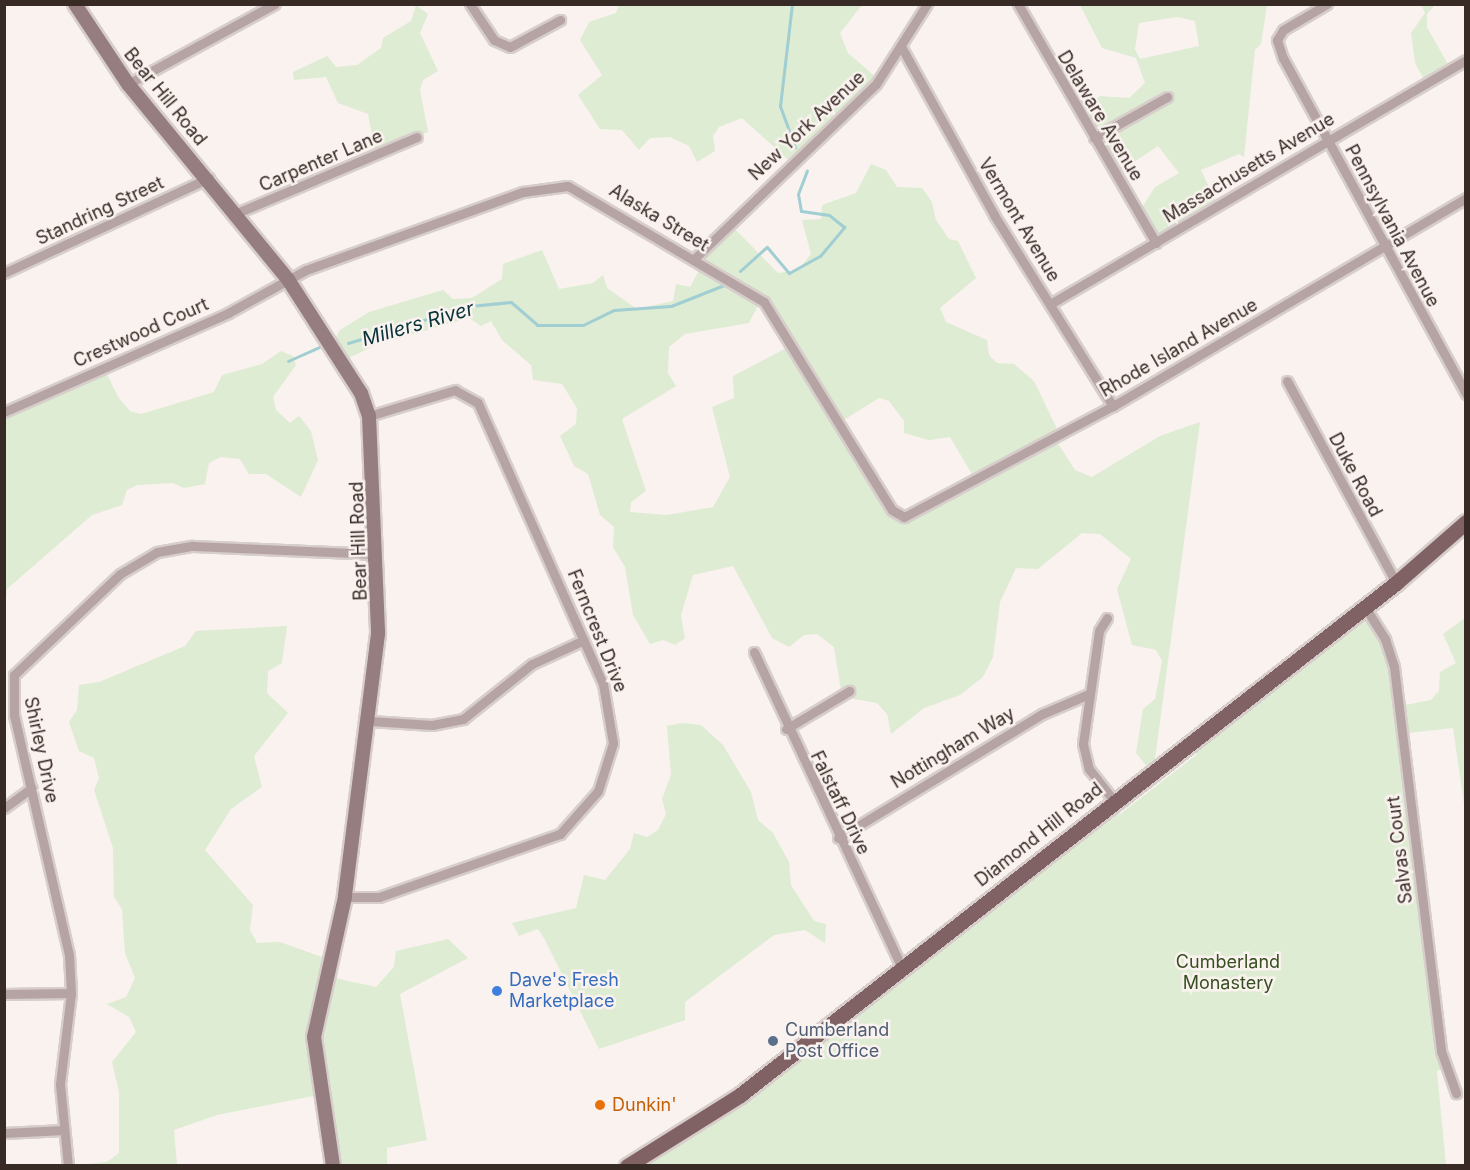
<!DOCTYPE html>
<style>
body{margin:0}
#map{position:relative;width:1470px;height:1170px;overflow:hidden;background:#faf2ef;font-family:Inter,sans-serif}
div>[style]{position:absolute}
[style*='--x']{left:calc(var(--x)*1px);top:calc(var(--y)*1px);width:calc(var(--w)*1px);rotate:calc(var(--a)*1deg)}
.green>*{inset:0;background:#ddecd2}
.stream>*{height:3px;margin:-1.5px;padding:0 1.5px;transform-origin:1.5px;border-radius:1.5px;background:#a1ced2}
.roads{filter:drop-shadow(2px 0 #d7cecb) drop-shadow(-2px 0 #d7cecb) drop-shadow(0 2px #d7cecb) drop-shadow(0 -2px #d7cecb)}
.street>*{height:9px;margin:-4.5px;padding:0 4.5px;transform-origin:4.5px;border-radius:4.5px;background:#b6a4a5}
.secondary>*{height:14px;margin:-7px;padding:0 7px;transform-origin:7px;border-radius:7px;background:#967d7f}
.primary>*{height:15px;margin:-7.5px;padding:0 7.5px;transform-origin:7.5px;border-radius:7.5px;background:#806164}
.dots>*{width:16px;height:16px;translate:-50% -50%;box-sizing:border-box;border:3px solid #faf2ef;border-radius:50%}
span{translate:-50% -50%;white-space:nowrap;text-align:center;line-height:1.15;-webkit-text-stroke:5px #faf2ef;paint-order:stroke}
.street-label{font-size:18px;color:#382a25}
.park-label{font-size:18px;color:#364f20}
.shop-label{font-size:18px;color:#366cbe}
.left{translate:0 -50%;text-align:left}
.service-label{font-size:18px;color:#4e5e75}
.food-label{font-size:18px;color:#c56008}
.water-label{font-size:20px;color:#073438;font-style:italic}
.frame{position:absolute;inset:0;border:6px solid #382a25;pointer-events:none}
</style>
<div id="map">
<div class="green">
<i style="clip-path:polygon(619px 4px,862px 5px,840px 33px,848px 53px,878px 79px,794px 165px,742px 118px,719px 127px,713px 136px,715px 151px,697px 162px,689px 146px,670px 137px,650px 138px,639px 150px,622px 130px,600px 129px,578px 95px,602px 75px,580px 40px,589px 22px,616px 13px)"></i>
<i style="clip-path:polygon(416px 5px,428px 14px,420px 33px,438px 71px,423px 80px,420px 90px,428px 132px,375px 151px,368px 114px,338px 103px,326px 77px,294px 80px,293px 72px,327px 56px,336px 67px,357px 65px,381px 48px,383px 38px,411px 21px)"></i>
<i style="clip-path:polygon(evenodd,1080px 5px,1267px 5px,1261px 44px,1255px 50px,1244px 157px,1239px 154px,1201px 170px,1218px 206px,1159px 239px,1143px 206px,1155px 187px,1179px 173px,1158px 146px,1119px 172px,1080px 108px,1100px 96px,1129px 98px,1145px 83px,1136px 58px,1102px 48px,1080px 5px,1177px 17px,1195px 21px,1199px 46px,1140px 59px,1135px 49px,1139px 23px,1177px 17px)"></i>
<i style="clip-path:polygon(1421px 5px,1435px 5px,1427px 14px,1427px 27px,1450px 68px,1426px 83px,1415px 63px,1411px 33px,1425px 13px)"></i>
<i style="clip-path:polygon(evenodd,871px 164px,886px 170px,897px 187px,922px 188px,932px 202px,936px 220px,949px 239px,958px 241px,976px 278px,940px 308px,946px 322px,987px 340px,989px 355px,997px 363px,1014px 364px,1034px 381px,1059px 433px,1055px 439px,1075px 470px,1092px 477px,1160px 436px,1200px 422px,1153px 774px,1136px 753px,1143px 709px,1155px 699px,1162px 661px,1156px 650px,1132px 645px,1117px 589px,1131px 559px,1100px 534px,1082px 533px,1038px 569px,1016px 568px,1000px 602px,993px 657px,983px 677px,960px 695px,924px 708px,891px 734px,887px 714px,877px 703px,842px 697px,834px 647px,817px 634px,804px 635px,789px 647px,772px 638px,733px 566px,693px 575px,681px 615px,685px 638px,675px 645px,663px 640px,650px 644px,633px 615px,625px 567px,613px 547px,614px 527px,600px 515px,588px 474px,574px 466px,560px 436px,576px 424px,577px 408px,562px 384px,533px 380px,531px 365px,502px 340px,491px 321px,481px 326px,469px 318px,376px 345px,344px 360px,333px 342px,340px 330px,369px 312px,443px 290px,453px 299px,472px 298px,502px 279px,503px 264px,542px 250px,559px 289px,593px 283px,603px 275px,607px 288px,637px 309px,673px 301px,676px 284px,690px 287px,703px 263px,698px 258px,732px 226px,778px 273px,798px 270px,811px 254px,802px 220px,821px 219px,822px 205px,856px 193px,871px 164px,761px 300px,794px 344px,733px 376px,734px 398px,712px 407px,730px 477px,713px 507px,667px 515px,630px 512px,631px 502px,646px 491px,622px 419px,676px 386px,668px 373px,669px 347px,685px 334px,749px 323px,761px 300px,871px 164px,879px 398px,889px 401px,904px 421px,904px 433px,929px 440px,950px 437px,976px 481px,901px 515px,842px 421px,879px 398px)"></i>
<i style="clip-path:polygon(281px 351px,293px 356px,296px 365px,273px 397px,276px 410px,290px 423px,299px 416px,311px 431px,318px 460px,301px 497px,266px 474px,249px 474px,240px 459px,221px 457px,209px 463px,205px 484px,184px 488px,173px 483px,137px 485px,127px 490px,122px 505px,92px 515px,7px 589px,5px 607px,5px 414px,105px 370px,118px 397px,130px 411px,141px 414px,214px 392px,222px 375px,262px 364px)"></i>
<i style="clip-path:polygon(1371px 608px,1392px 643px,1405px 705px,1431px 700px,1439px 691px,1440px 672px,1456px 663px,1443px 634px,1465px 618px,1465px 811px,1453px 728px,1408px 733px,1450px 1066px,1437px 1071px,1446px 1165px,635px 1166px,1116px 806px,1119px 815px,1196px 755px,1197px 742px)"></i>
<i style="clip-path:polygon(287px 626px,282px 663px,268px 671px,267px 693px,288px 713px,254px 756px,262px 787px,231px 809px,205px 850px,253px 905px,250px 930px,257px 943px,280px 942px,333px 961px,330px 977px,376px 987px,394px 967px,396px 951px,448px 939px,468px 958px,400px 994px,427px 1140px,387px 1148px,387px 1165px,338px 1165px,323px 1094px,217px 1115px,174px 1130px,177px 1165px,72px 1165px,107px 1162px,119px 1153px,119px 1092px,112px 1062px,136px 1032px,129px 1017px,107px 1004px,126px 997px,135px 978px,125px 953px,122px 909px,114px 897px,113px 848px,94px 790px,99px 778px,94px 758px,79px 751px,69px 722px,77px 710px,79px 685px,99px 682px,185px 646px,196px 631px)"></i>
<i style="clip-path:polygon(682px 723px,701px 725px,723px 745px,751px 792px,758px 820px,773px 833px,789px 862px,791px 885px,814px 921px,826px 924px,825px 943px,805px 930px,774px 935px,685px 1002px,685px 1020px,599px 1049px,544px 938px,538px 929px,519px 936px,512px 923px,576px 908px,584px 875px,605px 880px,630px 849px,634px 833px,647px 837px,658px 830px,666px 814px,662px 799px,671px 775px,667px 726px)"></i>
</div>
<div class="stream">
<i style="--x:792;--y:4;--w:103;--a:96.7"></i>
<i style="--x:780;--y:106;--w:44;--a:69.9"></i>
<i style="--x:740;--y:271;--w:36;--a:-42"></i>
<i style="--x:767;--y:247;--w:34;--a:50"></i>
<i style="--x:789;--y:273;--w:35;--a:-29"></i>
<i style="--x:820;--y:256;--w:38;--a:-50"></i>
<i style="--x:844;--y:227;--w:19;--a:-141"></i>
<i style="--x:829;--y:215;--w:28;--a:-172"></i>
<i style="--x:801;--y:211;--w:17;--a:-100"></i>
<i style="--x:798;--y:194;--w:25;--a:-69"></i>
<i style="--x:348;--y:343;--w:127;--a:-16.9"></i>
<i style="--x:470;--y:306;--w:41;--a:-5.6"></i>
<i style="--x:511;--y:302;--w:35;--a:41"></i>
<i style="--x:537;--y:325;--w:46;--a:0"></i>
<i style="--x:583;--y:325;--w:34;--a:-26"></i>
<i style="--x:614;--y:310;--w:57;--a:-4"></i>
<i style="--x:671;--y:306;--w:57;--a:-21.6"></i>
<i style="--x:288;--y:361;--w:37;--a:-24"></i>
</div>
<div class="roads">
<div class="street">
<i style="--x:470;--y:4;--w:43;--a:56.3"></i>
<i style="--x:494;--y:40;--w:17;--a:24"></i>
<i style="--x:510;--y:47;--w:57;--a:-28.4"></i>
<i style="--x:1018;--y:4;--w:276;--a:60"></i>
<i style="--x:1327;--y:4;--w:51;--a:149.4"></i>
<i style="--x:1283;--y:30;--w:12;--a:121"></i>
<i style="--x:1277;--y:40;--w:19;--a:72"></i>
<i style="--x:1283;--y:58;--w:383;--a:61.4"></i>
<i style="--x:902;--y:48;--w:191;--a:61.1"></i>
<i style="--x:994;--y:215;--w:225;--a:58.1"></i>
<i style="--x:128;--y:84;--w:167;--a:-28.6"></i>
<i style="--x:1094;--y:138;--w:84;--a:-29.3"></i>
<i style="--x:237;--y:213;--w:195;--a:-22.9"></i>
<i style="--x:694;--y:259;--w:252;--a:-43.9"></i>
<i style="--x:876;--y:84;--w:95;--a:-57.5"></i>
<i style="--x:4;--y:273;--w:226;--a:-24.9"></i>
<i style="--x:1050;--y:304;--w:482;--a:-30.4"></i>
<i style="--x:1287;--y:381;--w:230;--a:61.6"></i>
<i style="--x:4;--y:412;--w:245;--a:-23.8"></i>
<i style="--x:228;--y:313;--w:89;--a:-28.9"></i>
<i style="--x:306;--y:270;--w:231;--a:-19.8"></i>
<i style="--x:523;--y:192;--w:45;--a:-7.6"></i>
<i style="--x:568;--y:186;--w:228;--a:30.6"></i>
<i style="--x:764;--y:302;--w:244;--a:58.4"></i>
<i style="--x:892;--y:510;--w:14;--a:30"></i>
<i style="--x:904;--y:517;--w:237;--a:-28"></i>
<i style="--x:1113;--y:406;--w:410;--a:-30.5"></i>
<i style="--x:1365;--y:607;--w:38;--a:58"></i>
<i style="--x:1385;--y:639;--w:29;--a:72"></i>
<i style="--x:1394;--y:667;--w:387;--a:83"></i>
<i style="--x:1441;--y:1051;--w:45;--a:70.3"></i>
<i style="--x:1107;--y:618;--w:15;--a:122"></i>
<i style="--x:1099;--y:631;--w:114;--a:98.1"></i>
<i style="--x:1083;--y:744;--w:26;--a:77"></i>
<i style="--x:1089;--y:769;--w:42;--a:51.8"></i>
<i style="--x:754;--y:652;--w:347;--a:64.9"></i>
<i style="--x:370;--y:721;--w:62;--a:3.7"></i>
<i style="--x:432;--y:725;--w:32;--a:-11"></i>
<i style="--x:463;--y:719;--w:88;--a:-38.6"></i>
<i style="--x:532;--y:664;--w:57;--a:-24.8"></i>
<i style="--x:786;--y:729;--w:74;--a:-31.1"></i>
<i style="--x:4;--y:808;--w:34;--a:-36"></i>
<i style="--x:838;--y:838;--w:239;--a:-31.3"></i>
<i style="--x:1042;--y:714;--w:51;--a:-23.1"></i>
<i style="--x:345;--y:897;--w:34;--a:0"></i>
<i style="--x:379;--y:897;--w:192;--a:-19.2"></i>
<i style="--x:560;--y:834;--w:57;--a:-48.5"></i>
<i style="--x:598;--y:791;--w:50;--a:-72.6"></i>
<i style="--x:613;--y:743;--w:60;--a:-99.6"></i>
<i style="--x:603;--y:684;--w:308;--a:-114"></i>
<i style="--x:478;--y:403;--w:26;--a:-151"></i>
<i style="--x:455;--y:390;--w:90;--a:163.2"></i>
<i style="--x:4;--y:994;--w:67;--a:-0.9"></i>
<i style="--x:4;--y:1133;--w:60;--a:-2.9"></i>
<i style="--x:68;--y:1166;--w:82;--a:-95.6"></i>
<i style="--x:60;--y:1084;--w:92;--a:-83.1"></i>
<i style="--x:71;--y:993;--w:38;--a:-93"></i>
<i style="--x:69;--y:955;--w:246;--a:-102.9"></i>
<i style="--x:14;--y:715;--w:40;--a:-90"></i>
<i style="--x:14;--y:675;--w:146;--a:-43.6"></i>
<i style="--x:120;--y:574;--w:43;--a:-30.7"></i>
<i style="--x:157;--y:552;--w:36;--a:-10"></i>
<i style="--x:192;--y:546;--w:185;--a:2.5"></i>
</div>
<div class="secondary">
<i style="--x:75;--y:4;--w:96;--a:56.5"></i>
<i style="--x:128;--y:84;--w:254;--a:50.7"></i>
<i style="--x:289;--y:281;--w:133;--a:57.3"></i>
<i style="--x:361;--y:393;--w:24;--a:71"></i>
<i style="--x:369;--y:416;--w:218;--a:87.6"></i>
<i style="--x:378;--y:634;--w:265;--a:97.2"></i>
<i style="--x:345;--y:897;--w:143;--a:102.5"></i>
<i style="--x:314;--y:1037;--w:130;--a:81.6"></i>
</div>
<div class="primary">
<i style="--x:627;--y:1166;--w:133;--a:-32.1"></i>
<i style="--x:740;--y:1095;--w:832;--a:-37.97"></i>
<i style="--x:1396;--y:583;--w:93;--a:-41.1"></i>
</div>
</div>
<div class="dots">
<i style="left:497px;top:991px;background:#3f7fe0"></i>
<i style="left:773px;top:1041px;background:#5c6f8a"></i>
<i style="left:600px;top:1105px;background:#e8710a"></i>
</div>
<div class="street-label">
<span style="left:165px;top:97px;rotate:51deg">Bear Hill Road</span>
<span style="left:1100px;top:116px;rotate:59deg">Delaware Avenue</span>
<span style="left:807px;top:126px;rotate:-43deg">New York Avenue</span>
<span style="left:321px;top:161px;rotate:-23deg">Carpenter Lane</span>
<span style="left:1249px;top:168px;rotate:-31deg">Massachusetts Avenue</span>
<span style="left:100px;top:211px;rotate:-25deg">Standring Street</span>
<span style="left:659px;top:218px;rotate:31deg">Alaska Street</span>
<span style="left:1019px;top:220px;rotate:59deg">Vermont Avenue</span>
<span style="left:1392px;top:226px;rotate:62deg">Pennsylvania Avenue</span>
<span style="left:141px;top:333px;rotate:-24deg">Crestwood Court</span>
<span style="left:1179px;top:348px;rotate:-30deg">Rhode Island Avenue</span>
<span style="left:1355px;top:475px;rotate:62deg">Duke Road</span>
<span style="left:359px;top:541px;rotate:-92deg">Bear Hill Road</span>
<span style="left:597px;top:631px;rotate:68deg">Ferncrest Drive</span>
<span style="left:953px;top:748px;rotate:-31deg">Nottingham Way</span>
<span style="left:41px;top:750px;rotate:78deg">Shirley Drive</span>
<span style="left:840px;top:803px;rotate:64deg">Falstaff Drive</span>
<span style="left:1039px;top:835px;rotate:-38deg">Diamond Hill Road</span>
<span style="left:1400px;top:850px;rotate:-97deg">Salvas Court</span>
</div>
<div class="park-label">
<span style="left:1228px;top:973px">Cumberland<br>Monastery</span>
</div>
<div class="shop-label">
<span class="left" style="left:509px;top:991px">Dave's Fresh<br>Marketplace</span>
</div>
<div class="service-label">
<span class="left" style="left:785px;top:1041px">Cumberland<br>Post Office</span>
</div>
<div class="food-label">
<span class="left" style="left:612px;top:1105px">Dunkin'</span>
</div>
<div class="water-label">
<span style="left:418px;top:324px;rotate:-16deg">Millers River</span>
</div>
<div class="frame"></div>
</div>
